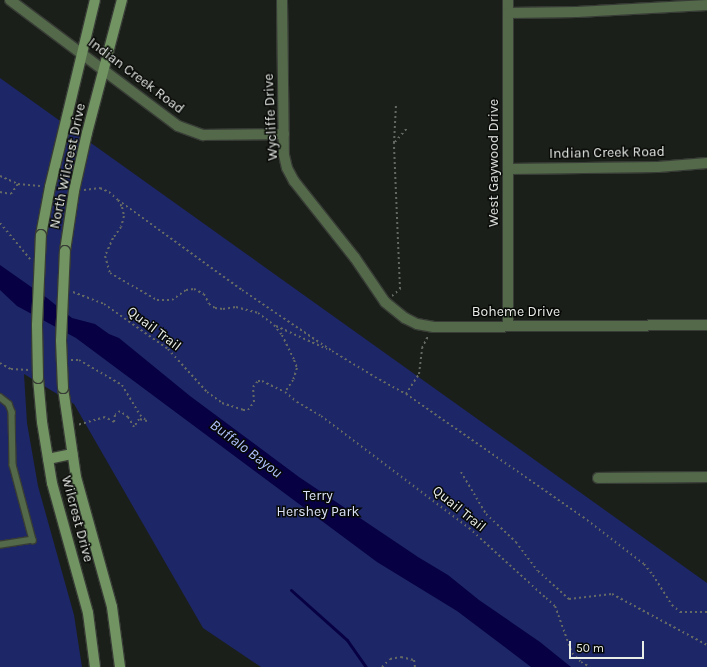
<!DOCTYPE html>
<style>
body{margin:0}
#map{position:relative;width:707px;height:667px;overflow:hidden;background:#1b1f19;font-family:Karla,sans-serif}
div>[style]{position:absolute}
[style*='--x']{left:calc(var(--x)*1px);top:calc(var(--y)*1px);width:calc(var(--w)*1px);rotate:calc(var(--a)*1deg)}
.green>*{inset:0;background:#1d2667}
.water>*{inset:0;background:#070043}
.stream>*{height:3px;margin:-1.5px;padding:0 1.5px;transform-origin:1.5px;border-radius:1.5px;background:#070043}
.path>*{height:2px;margin-top:-1px;transform-origin:0;background:repeating-linear-gradient(90deg,#656964 0 2px,transparent 0 5px)}
.roads{filter:drop-shadow(1px 0 #383c36) drop-shadow(-1px 0 #383c36) drop-shadow(0 1px #383c36) drop-shadow(0 -1px #383c36)}
.lane>*{height:5.5px;margin:-2.75px;padding:0 2.75px;transform-origin:2.75px;border-radius:2.75px;background:#53694a}
.street>*{height:10px;margin:-5px;padding:0 5px;transform-origin:5px;border-radius:5px;background:#53694a}
.secondary>*{height:10px;margin:-5px;padding:0 5px;transform-origin:5px;border-radius:5px;background:#719462}
.bridges{filter:drop-shadow(1px 0 #383c36) drop-shadow(-1px 0 #383c36) drop-shadow(0 1px #383c36) drop-shadow(0 -1px #383c36)}
.secondary-bridge>*{height:10px;margin:-5px;padding:0 5px;transform-origin:5px;border-radius:5px;background:#719462}
span{translate:-50% -50%;white-space:nowrap;text-align:center;line-height:1.15;-webkit-text-stroke:3px #070906;paint-order:stroke}
.street-label{font-size:14px;color:#e9ede8}
.park-label{font-size:14px;color:#dbe2f7}
.water-label{font-size:15px;color:#aec0fe;font-style:italic}
.scale{position:absolute;left:569px;top:641px;width:75px;height:18px;box-sizing:border-box;border:2px solid #e9ede8;border-top:0;padding-left:5px;font-size:12px;line-height:14px;white-space:nowrap;color:#e9ede8;-webkit-text-stroke:3px #070906;paint-order:stroke}
</style>
<div id="map">
<div class="green">
<i style="clip-path:polygon(0 78px,707px 583px,707px 667px,261px 667px,203px 628px,74px 404px,24px 374px,27px 423px,38px 486px,74px 615px,82px 667px,0 667px)"></i>
</div>
<div class="water">
<i style="clip-path:polygon(0 265px,47px 298px,72px 318px,95px 324px,109px 334px,119px 338px,190px 396px,299px 477px,418px 557px,448px 575px,479px 600px,540px 642px,571px 667px,531px 667px,457px 611px,377px 562px,76px 338px,17px 306px,0 290px)"></i>
</div>
<div class="stream">
<i style="--x:291;--y:590;--w:75;--a:41.8"></i>
<i style="--x:347;--y:640;--w:33;--a:55"></i>
</div>
<div class="path">
<i style="--x:395;--y:142;--w:20;--a:-49"></i>
<i style="--x:0;--y:176;--w:20;--a:24"></i>
<i style="--x:84;--y:190;--w:16;--a:-7"></i>
<i style="--x:100;--y:188;--w:10;--a:24"></i>
<i style="--x:109;--y:192;--w:12;--a:42"></i>
<i style="--x:118;--y:200;--w:8;--a:60"></i>
<i style="--x:122;--y:207;--w:9;--a:77"></i>
<i style="--x:124;--y:216;--w:11;--a:105"></i>
<i style="--x:121;--y:227;--w:14;--a:126"></i>
<i style="--x:113;--y:238;--w:20;--a:114"></i>
<i style="--x:105;--y:256;--w:18;--a:74"></i>
<i style="--x:110;--y:273;--w:54;--a:29.9"></i>
<i style="--x:157;--y:300;--w:15;--a:0"></i>
<i style="--x:172;--y:300;--w:17;--a:-36"></i>
<i style="--x:186;--y:290;--w:8;--a:-7"></i>
<i style="--x:194;--y:289;--w:11;--a:27"></i>
<i style="--x:204;--y:294;--w:11;--a:63"></i>
<i style="--x:209;--y:304;--w:7;--a:34"></i>
<i style="--x:215;--y:308;--w:8;--a:7"></i>
<i style="--x:223;--y:309;--w:13;--a:-9"></i>
<i style="--x:236;--y:307;--w:23;--a:15"></i>
<i style="--x:258;--y:313;--w:20;--a:37"></i>
<i style="--x:274;--y:325;--w:13;--a:51"></i>
<i style="--x:282;--y:335;--w:28;--a:64"></i>
<i style="--x:294;--y:360;--w:9;--a:69"></i>
<i style="--x:297;--y:368;--w:13;--a:108"></i>
<i style="--x:293;--y:380;--w:14;--a:124"></i>
<i style="--x:0;--y:192;--w:11;--a:10"></i>
<i style="--x:11;--y:194;--w:12;--a:-55"></i>
<i style="--x:18;--y:184;--w:22;--a:5"></i>
<i style="--x:118;--y:200;--w:153;--a:36"></i>
<i style="--x:242;--y:290;--w:109;--a:34.1"></i>
<i style="--x:332;--y:351;--w:50;--a:31.2"></i>
<i style="--x:375;--y:377;--w:35;--a:29"></i>
<i style="--x:406;--y:394;--w:216;--a:34.8"></i>
<i style="--x:583;--y:517;--w:77;--a:37.6"></i>
<i style="--x:644;--y:564;--w:14;--a:51"></i>
<i style="--x:653;--y:575;--w:36;--a:58"></i>
<i style="--x:672;--y:605;--w:11;--a:41"></i>
<i style="--x:680;--y:612;--w:27;--a:0"></i>
<i style="--x:0;--y:223;--w:47;--a:50.2"></i>
<i style="--x:73;--y:292;--w:33;--a:21"></i>
<i style="--x:104;--y:304;--w:78;--a:35.1"></i>
<i style="--x:168;--y:349;--w:58;--a:47.8"></i>
<i style="--x:207;--y:392;--w:19;--a:36"></i>
<i style="--x:222;--y:403;--w:22;--a:18"></i>
<i style="--x:243;--y:410;--w:5;--a:0"></i>
<i style="--x:248;--y:410;--w:10;--a:-53"></i>
<i style="--x:254;--y:402;--w:15;--a:-94"></i>
<i style="--x:253;--y:387;--w:8;--a:-50"></i>
<i style="--x:258;--y:381;--w:4;--a:0"></i>
<i style="--x:262;--y:381;--w:25;--a:26"></i>
<i style="--x:285;--y:392;--w:16;--a:40"></i>
<i style="--x:297;--y:402;--w:28;--a:30"></i>
<i style="--x:321;--y:416;--w:186;--a:37.1"></i>
<i style="--x:469;--y:528;--w:104;--a:42.3"></i>
<i style="--x:546;--y:598;--w:12;--a:42"></i>
<i style="--x:555;--y:606;--w:50;--a:70.1"></i>
<i style="--x:572;--y:653;--w:13;--a:45"></i>
<i style="--x:581;--y:662;--w:10;--a:29"></i>
<i style="--x:392;--y:296;--w:11;--a:-41"></i>
<i style="--x:400;--y:289;--w:146;--a:-92.4"></i>
<i style="--x:394;--y:143;--w:38;--a:-87"></i>
<i style="--x:276;--y:326;--w:56;--a:24.3"></i>
<i style="--x:71;--y:360;--w:8;--a:0"></i>
<i style="--x:79;--y:360;--w:50;--a:30.2"></i>
<i style="--x:122;--y:385;--w:35;--a:59"></i>
<i style="--x:140;--y:415;--w:9;--a:41"></i>
<i style="--x:147;--y:421;--w:8;--a:-166"></i>
<i style="--x:139;--y:419;--w:9;--a:122"></i>
<i style="--x:134;--y:427;--w:12;--a:-121"></i>
<i style="--x:128;--y:417;--w:10;--a:-143"></i>
<i style="--x:120;--y:411;--w:6;--a:141"></i>
<i style="--x:115;--y:415;--w:7;--a:98"></i>
<i style="--x:114;--y:422;--w:10;--a:-151"></i>
<i style="--x:105;--y:417;--w:29;--a:164"></i>
<i style="--x:0;--y:363;--w:13;--a:29"></i>
<i style="--x:11;--y:369;--w:18;--a:3"></i>
<i style="--x:406;--y:394;--w:24;--a:-57"></i>
<i style="--x:419;--y:374;--w:26;--a:-83"></i>
<i style="--x:422;--y:348;--w:13;--a:-63"></i>
<i style="--x:461;--y:472;--w:49;--a:59.2"></i>
<i style="--x:486;--y:514;--w:41;--a:43"></i>
<i style="--x:516;--y:542;--w:36;--a:53"></i>
<i style="--x:538;--y:571;--w:42;--a:42.1"></i>
<i style="--x:569;--y:599;--w:43;--a:-6.6"></i>
<i style="--x:612;--y:594;--w:108;--a:28.2"></i>
<i style="--x:382;--y:667;--w:11;--a:-45"></i>
<i style="--x:390;--y:659;--w:11;--a:-10"></i>
<i style="--x:401;--y:657;--w:13;--a:13"></i>
<i style="--x:414;--y:660;--w:7;--a:82"></i>
</div>
<div class="roads">
<div class="lane">
<i style="--x:0;--y:397;--w:11;--a:38"></i>
<i style="--x:9;--y:404;--w:9;--a:69"></i>
<i style="--x:12;--y:412;--w:53;--a:88.9"></i>
<i style="--x:13;--y:465;--w:78;--a:75.1"></i>
<i style="--x:33;--y:540;--w:33;--a:171"></i>
</div>
<div class="street">
<i style="--x:10;--y:0;--w:210;--a:36.9"></i>
<i style="--x:178;--y:126;--w:27;--a:20"></i>
<i style="--x:203;--y:135;--w:81;--a:-0.7"></i>
<i style="--x:282;--y:0;--w:155;--a:89.3"></i>
<i style="--x:284;--y:155;--w:13;--a:77"></i>
<i style="--x:287;--y:168;--w:15;--a:62"></i>
<i style="--x:294;--y:181;--w:98;--a:51.6"></i>
<i style="--x:355;--y:258;--w:53;--a:55.7"></i>
<i style="--x:385;--y:302;--w:26;--a:39"></i>
<i style="--x:405;--y:318;--w:13;--a:27"></i>
<i style="--x:417;--y:324;--w:17;--a:10"></i>
<i style="--x:434;--y:327;--w:273;--a:-0.4"></i>
<i style="--x:508;--y:0;--w:325;--a:90"></i>
<i style="--x:508;--y:13;--w:69;--a:-0.8"></i>
<i style="--x:577;--y:12;--w:130;--a:-3.1"></i>
<i style="--x:509;--y:169;--w:149;--a:-0.8"></i>
<i style="--x:658;--y:167;--w:49;--a:-4.7"></i>
<i style="--x:598;--y:478;--w:109;--a:-0.5"></i>
</div>
<div class="secondary">
<i style="--x:41;--y:235;--w:49;--a:-79.4"></i>
<i style="--x:50;--y:187;--w:192;--a:-76.5"></i>
<i style="--x:65;--y:251;--w:61;--a:-81.5"></i>
<i style="--x:74;--y:191;--w:59;--a:-77.4"></i>
<i style="--x:87;--y:133;--w:138;--a:-75.3"></i>
<i style="--x:38;--y:378;--w:44;--a:84.8"></i>
<i style="--x:42;--y:422;--w:62;--a:80.7"></i>
<i style="--x:52;--y:483;--w:135;--a:74.5"></i>
<i style="--x:88;--y:613;--w:54;--a:82.6"></i>
<i style="--x:63;--y:388;--w:90;--a:81.7"></i>
<i style="--x:76;--y:477;--w:135;--a:74.5"></i>
<i style="--x:112;--y:607;--w:61;--a:82.4"></i>
<i style="--x:48;--y:459;--w:25;--a:-12"></i>
</div>
</div>
<div class="bridges">
<div class="secondary-bridge">
<i style="--x:38;--y:378;--w:53;--a:-91.1"></i>
<i style="--x:37;--y:325;--w:90;--a:-87.5"></i>
<i style="--x:63;--y:388;--w:47;--a:-92.4"></i>
<i style="--x:61;--y:341;--w:90;--a:-87.5"></i>
</div>
</div>
<div class="street-label">
<span style="left:136px;top:76px;rotate:37deg">Indian Creek Road</span>
<span style="left:271px;top:117px;rotate:-93deg">Wycliffe Drive</span>
<span style="left:607px;top:153px;rotate:-1deg">Indian Creek Road</span>
<span style="left:494px;top:163px;rotate:-90deg">West Gaywood Drive</span>
<span style="left:68px;top:166px;rotate:-78deg">North Wilcrest Drive</span>
<span style="left:516px;top:312px">Boheme Drive</span>
<span style="left:154px;top:329px;rotate:37deg">Quail Trail</span>
<span style="left:459px;top:509px;rotate:39deg">Quail Trail</span>
<span style="left:77px;top:519px;rotate:75deg">Wilcrest Drive</span>
</div>
<div class="park-label">
<span style="left:318px;top:504px">Terry<br>Hershey Park</span>
</div>
<div class="water-label">
<span style="left:246px;top:449px;rotate:37deg">Buffalo Bayou</span>
</div>
<div class="scale">50 m</div>
</div>
